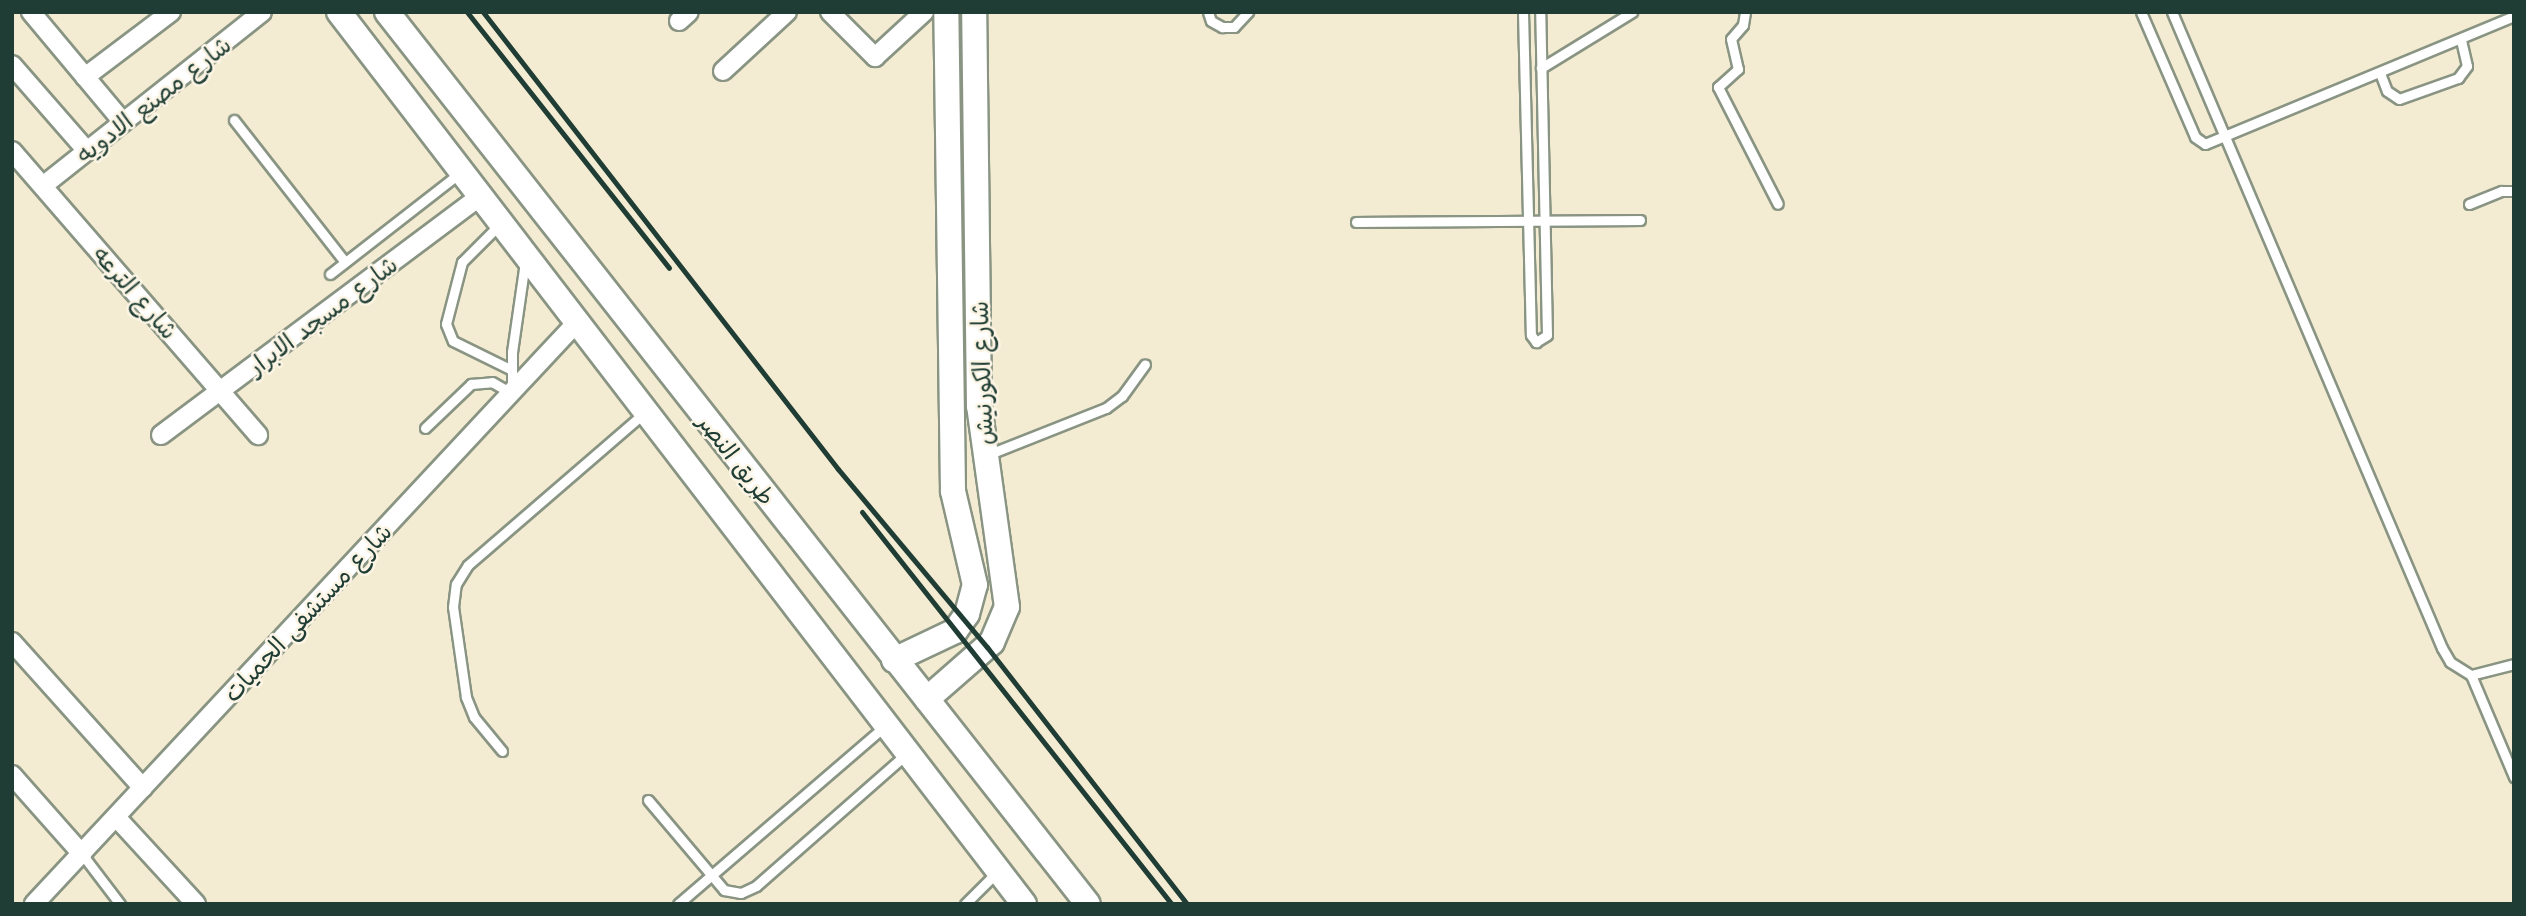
<!DOCTYPE html>
<meta charset="utf-8">
<style>
body{margin:0}
#map{position:relative;width:2526px;height:916px;overflow:hidden;background:#f3ecd2;font-family:"Playpen Sans","Playpen Sans Arabic",sans-serif}
div>[style]{position:absolute}
[style*='--x']{left:calc(var(--x)*1px);top:calc(var(--y)*1px);width:calc(var(--w)*1px);rotate:calc(var(--a)*1deg)}
.roads{filter:drop-shadow(2px 0 #899483) drop-shadow(-2px 0 #899483) drop-shadow(0 2px #899483) drop-shadow(0 -2px #899483)}
.lane>*{height:9px;margin:-4.5px;padding:0 4.5px;transform-origin:4.5px;border-radius:4.5px;background:#fff}
.street>*{height:18px;margin:-9px;padding:0 9px;transform-origin:9px;border-radius:9px;background:#fff}
.secondary>*{height:24px;margin:-12px;padding:0 12px;transform-origin:12px;border-radius:12px;background:#fff}
.rail>*{height:5px;margin:-2.5px;padding:0 2.5px;transform-origin:2.5px;border-radius:2.5px;background:#1f3d34}
span{translate:-50% -50%;white-space:nowrap;text-align:center;line-height:1.15;-webkit-text-stroke:5px #fcf5e5;paint-order:stroke}
.street-label{font-size:24px;color:#1f3d34}
.frame{position:absolute;inset:0;border:14px solid #1f3d34;pointer-events:none}
</style>
<div id="map">
<div class="roads">
<div class="lane">
<i style="--x:1208;--y:12;--w:9;--a:72"></i>
<i style="--x:1211;--y:21;--w:13;--a:29"></i>
<i style="--x:1222;--y:27;--w:12;--a:0"></i>
<i style="--x:1234;--y:27;--w:21;--a:-47"></i>
<i style="--x:1523;--y:12;--w:323;--a:88.6"></i>
<i style="--x:1531;--y:335;--w:9;--a:54"></i>
<i style="--x:1536;--y:342;--w:13;--a:-32"></i>
<i style="--x:1547;--y:335;--w:323;--a:-91.2"></i>
<i style="--x:1745;--y:12;--w:13;--a:99"></i>
<i style="--x:1743;--y:25;--w:18;--a:131"></i>
<i style="--x:1731;--y:39;--w:31;--a:77"></i>
<i style="--x:1738;--y:69;--w:27;--a:138"></i>
<i style="--x:1718;--y:87;--w:131;--a:62.9"></i>
<i style="--x:2141;--y:12;--w:136;--a:66.6"></i>
<i style="--x:2195;--y:137;--w:12;--a:35"></i>
<i style="--x:2205;--y:144;--w:334;--a:-22.5"></i>
<i style="--x:2172;--y:12;--w:691;--a:67"></i>
<i style="--x:2442;--y:648;--w:16;--a:60"></i>
<i style="--x:2450;--y:662;--w:25;--a:32"></i>
<i style="--x:2471;--y:675;--w:44;--a:-14.3"></i>
<i style="--x:1541;--y:68;--w:107;--a:-31.6"></i>
<i style="--x:2380;--y:73;--w:19;--a:69"></i>
<i style="--x:2387;--y:91;--w:14;--a:34"></i>
<i style="--x:2399;--y:99;--w:63;--a:-19.6"></i>
<i style="--x:2458;--y:78;--w:15;--a:-53"></i>
<i style="--x:2467;--y:66;--w:28;--a:-103"></i>
<i style="--x:234;--y:120;--w:180;--a:52"></i>
<i style="--x:2469;--y:204;--w:35;--a:-22"></i>
<i style="--x:2502;--y:191;--w:12;--a:0"></i>
<i style="--x:1356;--y:222;--w:284;--a:-0.4"></i>
<i style="--x:501;--y:223;--w:55;--a:135"></i>
<i style="--x:462;--y:262;--w:64;--a:104.5"></i>
<i style="--x:446;--y:324;--w:18;--a:68"></i>
<i style="--x:453;--y:341;--w:64;--a:26.2"></i>
<i style="--x:330;--y:274;--w:166;--a:-37.9"></i>
<i style="--x:512;--y:390;--w:38;--a:-90"></i>
<i style="--x:512;--y:352;--w:91;--a:-81.8"></i>
<i style="--x:425;--y:428;--w:64;--a:-43.7"></i>
<i style="--x:471;--y:384;--w:21;--a:-5"></i>
<i style="--x:492;--y:382;--w:22;--a:30"></i>
<i style="--x:987;--y:455;--w:128;--a:-21.6"></i>
<i style="--x:1106;--y:408;--w:20;--a:-37"></i>
<i style="--x:1122;--y:396;--w:39;--a:-54"></i>
<i style="--x:2471;--y:675;--w:111;--a:67.1"></i>
<i style="--x:502;--y:751;--w:44;--a:-129.5"></i>
<i style="--x:474;--y:717;--w:22;--a:-112"></i>
<i style="--x:466;--y:697;--w:91;--a:-98.2"></i>
<i style="--x:453;--y:607;--w:23;--a:-83"></i>
<i style="--x:456;--y:584;--w:22;--a:-58"></i>
<i style="--x:468;--y:565;--w:234;--a:-40.8"></i>
<i style="--x:648;--y:800;--w:118;--a:49.8"></i>
<i style="--x:724;--y:890;--w:17;--a:10"></i>
<i style="--x:741;--y:893;--w:17;--a:-25"></i>
<i style="--x:756;--y:886;--w:200;--a:-41.3"></i>
<i style="--x:82;--y:854;--w:63;--a:52.8"></i>
<i style="--x:678;--y:904;--w:272;--a:-40.7"></i>
<i style="--x:965;--y:904;--w:44;--a:-45"></i>
</div>
<div class="street">
<i style="--x:31;--y:12;--w:143;--a:50.1"></i>
<i style="--x:830;--y:12;--w:64;--a:45"></i>
<i style="--x:875;--y:57;--w:67;--a:-42.6"></i>
<i style="--x:679;--y:21;--w:13;--a:-42"></i>
<i style="--x:12;--y:65;--w:114;--a:48.9"></i>
<i style="--x:723;--y:71;--w:87;--a:-42.7"></i>
<i style="--x:85;--y:77;--w:108;--a:-37.1"></i>
<i style="--x:12;--y:151;--w:376;--a:49.1"></i>
<i style="--x:44;--y:185;--w:278;--a:-38.4"></i>
<i style="--x:161;--y:435;--w:401;--a:-36.8"></i>
<i style="--x:12;--y:642;--w:196;--a:48.1"></i>
<i style="--x:12;--y:775;--w:106;--a:48.5"></i>
<i style="--x:116;--y:817;--w:118;--a:47.4"></i>
<i style="--x:34;--y:904;--w:797;--a:-46.98"></i>
</div>
<div class="secondary">
<i style="--x:339;--y:12;--w:1125;--a:52.48"></i>
<i style="--x:387;--y:12;--w:1134;--a:51.84"></i>
<i style="--x:894;--y:660;--w:68;--a:-25.4"></i>
<i style="--x:955;--y:631;--w:21;--a:-55"></i>
<i style="--x:967;--y:614;--w:30;--a:-75"></i>
<i style="--x:975;--y:585;--w:97;--a:-103.2"></i>
<i style="--x:953;--y:491;--w:479;--a:-90.8"></i>
<i style="--x:927;--y:699;--w:86;--a:-41.2"></i>
<i style="--x:992;--y:642;--w:38;--a:-67"></i>
<i style="--x:1007;--y:607;--w:203;--a:-97.9"></i>
<i style="--x:979;--y:406;--w:394;--a:-90.7"></i>
</div>
</div>
<div class="rail">
<i style="--x:467;--y:12;--w:326;--a:51.7"></i>
<i style="--x:483;--y:12;--w:579;--a:52.16"></i>
<i style="--x:838;--y:469;--w:232;--a:50.1"></i>
<i style="--x:987;--y:647;--w:326;--a:52.1"></i>
<i style="--x:862;--y:512;--w:500;--a:51.7"></i>
</div>
<div class="street-label">
<span style="left:153px;top:99px;rotate:-38deg">شارع مصنع الادويه</span>
<span style="left:136px;top:292px;rotate:49deg">شارع الترعه</span>
<span style="left:322px;top:315px;rotate:-37deg">شارع مسجد الابرار</span>
<span style="left:981px;top:373px;rotate:-92deg">شارع الكورنيش</span>
<span style="left:737px;top:459px;rotate:52deg">طريق النصر</span>
<span style="left:307px;top:612px;rotate:-47deg">شارع مستشفى الحميات</span>
</div>
<div class="frame"></div>
</div>
